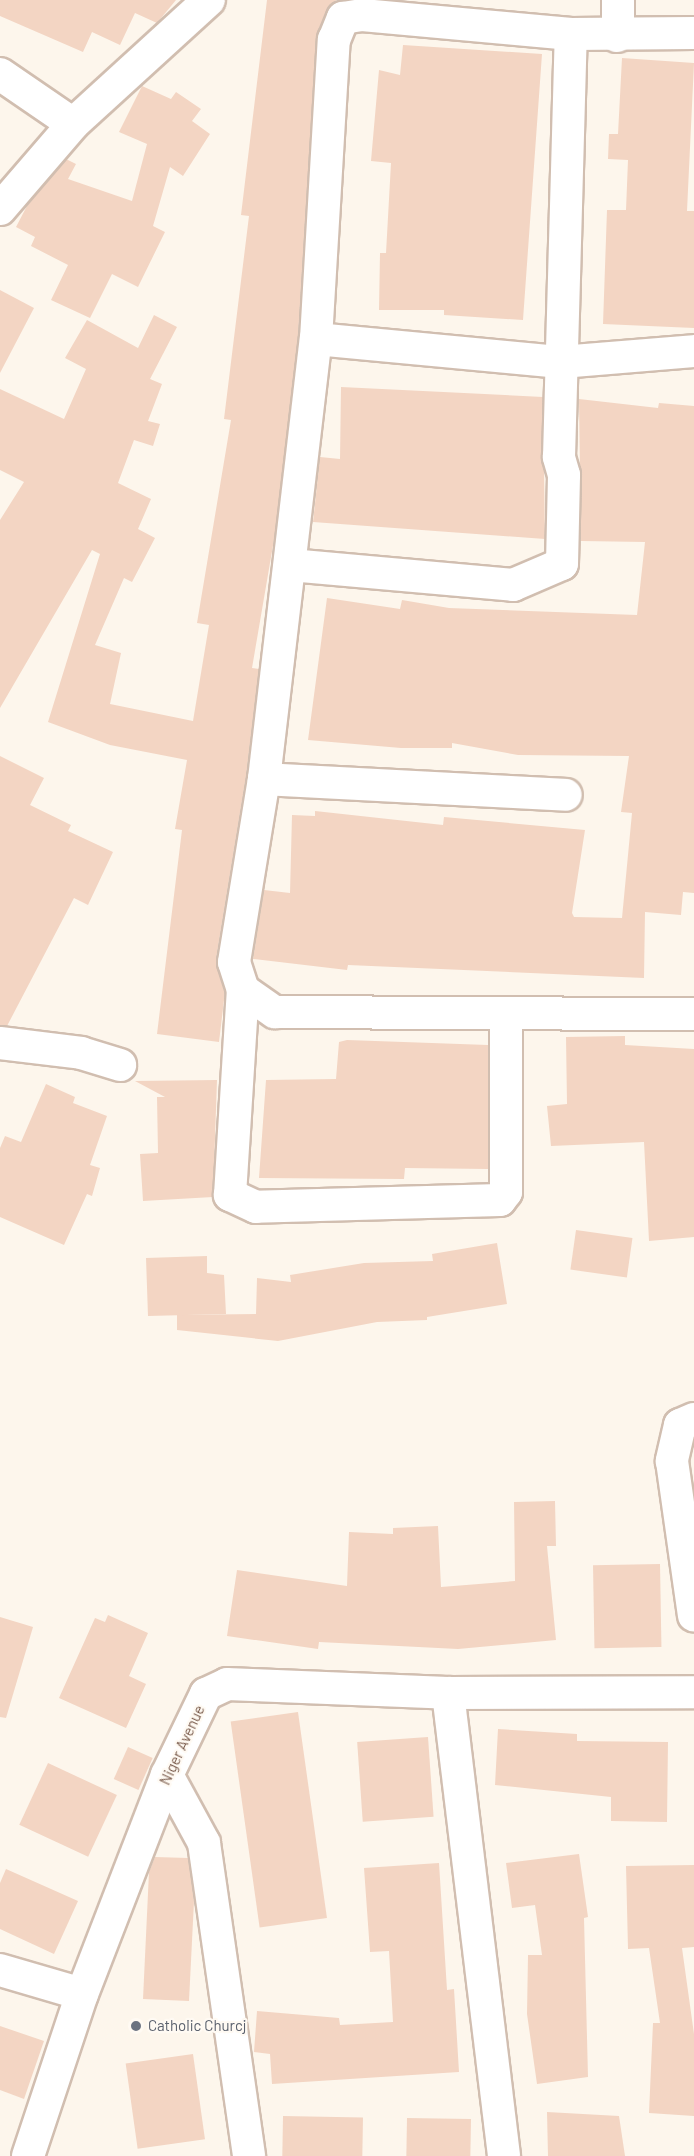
<!DOCTYPE html>
<style>
body{margin:0}
#map{position:relative;width:694px;height:2156px;overflow:hidden;background:#fdf6ec;font-family:Barlow,sans-serif}
div>[style]{position:absolute}
[style*='--x']{left:calc(var(--x)*1px);top:calc(var(--y)*1px);width:calc(var(--w)*1px);rotate:calc(var(--a)*1deg)}
.building>*{inset:0;background:#f3d5c3;transform-origin:0 0}
.roads{filter:drop-shadow(2px 0 #d1beb0) drop-shadow(-2px 0 #d1beb0) drop-shadow(0 2px #d1beb0) drop-shadow(0 -2px #d1beb0)}
.minor>*{height:32px;margin:-16px;padding:0 16px;transform-origin:16px;border-radius:16px;background:#fff}
.dots>*{width:16px;height:16px;translate:-50% -50%;box-sizing:border-box;border:3px solid #fffaf3;border-radius:50%}
span{translate:-50% -50%;white-space:nowrap;text-align:center;line-height:1.15;-webkit-text-stroke:4.5px #fffaf3;paint-order:stroke}
.street-label{font-size:15px;color:#7a5c4d}
.worship-label{font-size:15px;color:#5b616d}
.left{translate:0 -50%;text-align:left}
</style>
<div id="map">
<div class="building">
<i style="clip-path:polygon(0 0,176px 0,157px 23px,135px 13px,120px 45px,92px 32px,83px 52px,0 16px)"></i>
<i style="clip-path:polygon(267px 0,336px 0,316px 39px,298px 337px,276px 528px,252px 668px,259px 669px,246px 776px,216px 959px,225px 992px,219px 1042px,157px 1034px,182px 830px,175px 829px,187px 760px,110px 745px,48px 722px,100px 554px,92px 550px,0 708px,0 520px,24px 482px,0 470px,0 389px,64px 419px,86px 369px,65px 358px,87px 320px,138px 348px,154px 315px,177px 327px,150px 379px,162px 384px,148px 421px,160px 424px,153px 446px,134px 440px,118px 483px,151px 499px,138px 529px,155px 538px,132px 582px,124px 578px,95px 645px,121px 653px,110px 704px,193px 721px,209px 625px,197px 623px,231px 420px,224px 419px,249px 216px,241px 215px)"></i>
<i style="clip-path:polygon(403px 45px,542px 54px,523px 320px,444px 315px,444px 310px,379px 310px,380px 253px,386px 253px,391px 163px,371px 161px,379px 70px,400px 75px)"></i>
<i style="clip-path:polygon(622px 58px,694px 63px,687px 211px,694px 211px,694px 328px,603px 324px,607px 210px,626px 210px,628px 160px,608px 159px,609px 134px,618px 134px)"></i>
<i style="clip-path:polygon(142px 86px,171px 99px,176px 92px,201px 109px,192px 121px,210px 134px,183px 176px,170px 167px,153px 226px,165px 232px,138px 287px,112px 274px,90px 318px,51px 300px,68px 265px,31px 246px,35px 237px,16px 227px,28px 204px,66px 159px,76px 164px,68px 179px,132px 201px,147px 144px,119px 132px)"></i>
<i style="clip-path:polygon(0 290px,34px 308px,0 373px)"></i>
<i style="clip-path:polygon(341px 387px,543px 397px,545px 539px,313px 522px,320px 457px,340px 459px)"></i>
<i style="clip-path:polygon(579px 399px,658px 408px,659px 403px,694px 406px,694px 893px,683px 892px,681px 915px,645px 912px,644px 978px,348px 965px,347px 970px,253px 959px,264px 890px,290px 893px,292px 815px,315px 816px,315px 811px,443px 825px,444px 817px,585px 830px,572px 913px,574px 917px,622px 918px,632px 813px,621px 812px,629px 756px,518px 755px,452px 743px,452px 748px,401px 748px,308px 740px,327px 598px,400px 609px,402px 600px,449px 608px,637px 615px,645px 542px,581px 541px)"></i>
<i style="clip-path:polygon(0 756px,44px 778px,30px 805px,71px 825px,68px 831px,113px 852px,88px 905px,74px 898px,7px 1026px,0 1025px)"></i>
<i style="clip-path:polygon(625px 1036px,625px 1045px,694px 1049px,694px 1237px,649px 1241px,644px 1142px,551px 1146px,547px 1106px,567px 1104px,566px 1037px)"></i>
<i style="clip-path:polygon(347px 1040px,488px 1045px,488px 1169px,405px 1168px,404px 1179px,259px 1178px,266px 1080px,336px 1079px,339px 1042px)"></i>
<i style="clip-path:polygon(217px 1080px,213px 1197px,143px 1201px,140px 1154px,158px 1153px,157px 1097px,165px 1097px,135px 1081px)"></i>
<i style="clip-path:polygon(46px 1084px,75px 1097px,73px 1103px,107px 1116px,90px 1165px,100px 1168px,92px 1196px,87px 1194px,64px 1245px,0 1217px,0 1148px,5px 1136px,21px 1142px)"></i>
<i style="left:576px;top:1230px;width:57px;height:40px;rotate:8deg"></i>
<i style="clip-path:polygon(497px 1243px,507px 1304px,427px 1317px,427px 1320px,377px 1322px,278px 1341px,177px 1330px,177px 1315px,256px 1314px,257px 1278px,291px 1282px,290px 1275px,364px 1263px,433px 1261px,432px 1254px)"></i>
<i style="clip-path:polygon(207px 1256px,207px 1273px,224px 1275px,226px 1314px,148px 1316px,146px 1258px)"></i>
<i style="clip-path:polygon(555px 1501px,556px 1546px,547px 1546px,556px 1640px,458px 1649px,319px 1642px,318px 1649px,227px 1636px,237px 1570px,347px 1586px,349px 1532px,393px 1534px,393px 1528px,438px 1526px,441px 1587px,515px 1581px,514px 1502px)"></i>
<i style="left:660px;top:1564px;width:83px;height:67px;rotate:89deg"></i>
<i style="clip-path:polygon(108px 1615px,148px 1633px,129px 1676px,146px 1684px,126px 1728px,59px 1698px,95px 1618px,105px 1622px)"></i>
<i style="clip-path:polygon(0 1617px,33px 1627px,6px 1718px,0 1717px)"></i>
<i style="left:298px;top:1712px;width:208px;height:68px;rotate:82deg"></i>
<i style="clip-path:polygon(498px 1729px,577px 1734px,577px 1741px,668px 1742px,667px 1822px,611px 1821px,611px 1797px,495px 1785px)"></i>
<i style="left:428px;top:1737px;width:80px;height:71px;rotate:86deg"></i>
<i style="left:128px;top:1747px;width:27px;height:35px;rotate:24deg"></i>
<i style="left:48px;top:1763px;width:76px;height:68px;rotate:25deg"></i>
<i style="clip-path:polygon(579px 1854px,588px 1917px,584px 1918px,588px 2077px,537px 2084px,527px 2014px,528px 1955px,542px 1955px,535px 1905px,512px 1908px,506px 1863px)"></i>
<i style="clip-path:polygon(155px 1857px,188px 1858px,194px 1901px,189px 2001px,143px 1999px,149px 1872px)"></i>
<i style="clip-path:polygon(439px 1863px,447px 1990px,454px 1989px,459px 2072px,272px 2084px,270px 2054px,254px 2052px,257px 2011px,339px 2018px,340px 2025px,393px 2022px,389px 1951px,370px 1952px,364px 1868px)"></i>
<i style="clip-path:polygon(694px 1865px,694px 1947px,682px 1948px,694px 2034px,694px 2116px,649px 2113px,653px 2023px,660px 2023px,649px 1948px,628px 1949px,626px 1866px)"></i>
<i style="clip-path:polygon(6px 1869px,78px 1901px,54px 1954px,0 1929px,0 1883px)"></i>
<i style="clip-path:polygon(0 2026px,44px 2041px,24px 2099px,0 2090px)"></i>
<i style="left:193px;top:2054px;width:86px;height:68px;rotate:82deg"></i>
<i style="clip-path:polygon(547px 2112px,619px 2116px,625px 2156px,548px 2156px)"></i>
<i style="left:283px;top:2116px;width:80px;height:40px;rotate:1deg"></i>
<i style="left:407px;top:2118px;width:64px;height:38px;rotate:1deg"></i>
</div>
<div class="roads">
<div class="minor">
<i style="--x:617;--y:36;--w:36;--a:-88"></i>
<i style="--x:0;--y:74;--w:88;--a:34.4"></i>
<i style="--x:0;--y:209;--w:112;--a:-49.3"></i>
<i style="--x:73;--y:124;--w:184;--a:-42.4"></i>
<i style="--x:316;--y:339;--w:246;--a:5.4"></i>
<i style="--x:561;--y:362;--w:133;--a:-4.7"></i>
<i style="--x:290;--y:565;--w:224;--a:5.1"></i>
<i style="--x:513;--y:585;--w:53;--a:-23.2"></i>
<i style="--x:562;--y:564;--w:89;--a:-88.7"></i>
<i style="--x:564;--y:475;--w:19;--a:-106"></i>
<i style="--x:559;--y:457;--w:423;--a:-88.4"></i>
<i style="--x:264;--y:779;--w:302;--a:3"></i>
<i style="--x:243;--y:990;--w:39;--a:35"></i>
<i style="--x:275;--y:1012;--w:419;--a:0.3"></i>
<i style="--x:506;--y:1015;--w:177;--a:90"></i>
<i style="--x:506;--y:1192;--w:10;--a:127"></i>
<i style="--x:500;--y:1200;--w:244;--a:178.4"></i>
<i style="--x:256;--y:1207;--w:29;--a:-155"></i>
<i style="--x:230;--y:1195;--w:205;--a:-86.4"></i>
<i style="--x:243;--y:990;--w:29;--a:-108"></i>
<i style="--x:234;--y:962;--w:185;--a:-80.7"></i>
<i style="--x:264;--y:779;--w:443;--a:-83.3"></i>
<i style="--x:316;--y:339;--w:300;--a:-86.6"></i>
<i style="--x:334;--y:40;--w:24;--a:-68"></i>
<i style="--x:343;--y:18;--w:19;--a:-9"></i>
<i style="--x:362;--y:15;--w:210;--a:5.2"></i>
<i style="--x:571;--y:34;--w:123;--a:-0.5"></i>
<i style="--x:0;--y:1043;--w:82;--a:7"></i>
<i style="--x:81;--y:1053;--w:41;--a:17.1"></i>
<i style="--x:694;--y:1419;--w:15;--a:157"></i>
<i style="--x:680;--y:1425;--w:37;--a:103"></i>
<i style="--x:672;--y:1461;--w:156;--a:81.9"></i>
<i style="--x:448;--y:1693;--w:466;--a:83.1"></i>
<i style="--x:167;--y:1775;--w:77;--a:61.4"></i>
<i style="--x:204;--y:1843;--w:316;--a:81.8"></i>
<i style="--x:0;--y:1970;--w:85;--a:16.3"></i>
<i style="--x:28;--y:2156;--w:171;--a:-71.6"></i>
<i style="--x:82;--y:1994;--w:235;--a:-68.8"></i>
<i style="--x:167;--y:1775;--w:90;--a:-64.3"></i>
<i style="--x:206;--y:1694;--w:23;--a:-25"></i>
<i style="--x:227;--y:1684;--w:221;--a:2.3"></i>
<i style="--x:448;--y:1693;--w:246;--a:-0.2"></i>
</div>
</div>
<div class="dots">
<i style="left:136px;top:2026px;background:#6b7280"></i>
</div>
<div class="street-label">
<span style="left:182px;top:1745px;rotate:-65deg">Niger Avenue</span>
</div>
<div class="worship-label">
<span class="left" style="left:148px;top:2026px">Catholic Churcj</span>
</div>
</div>
